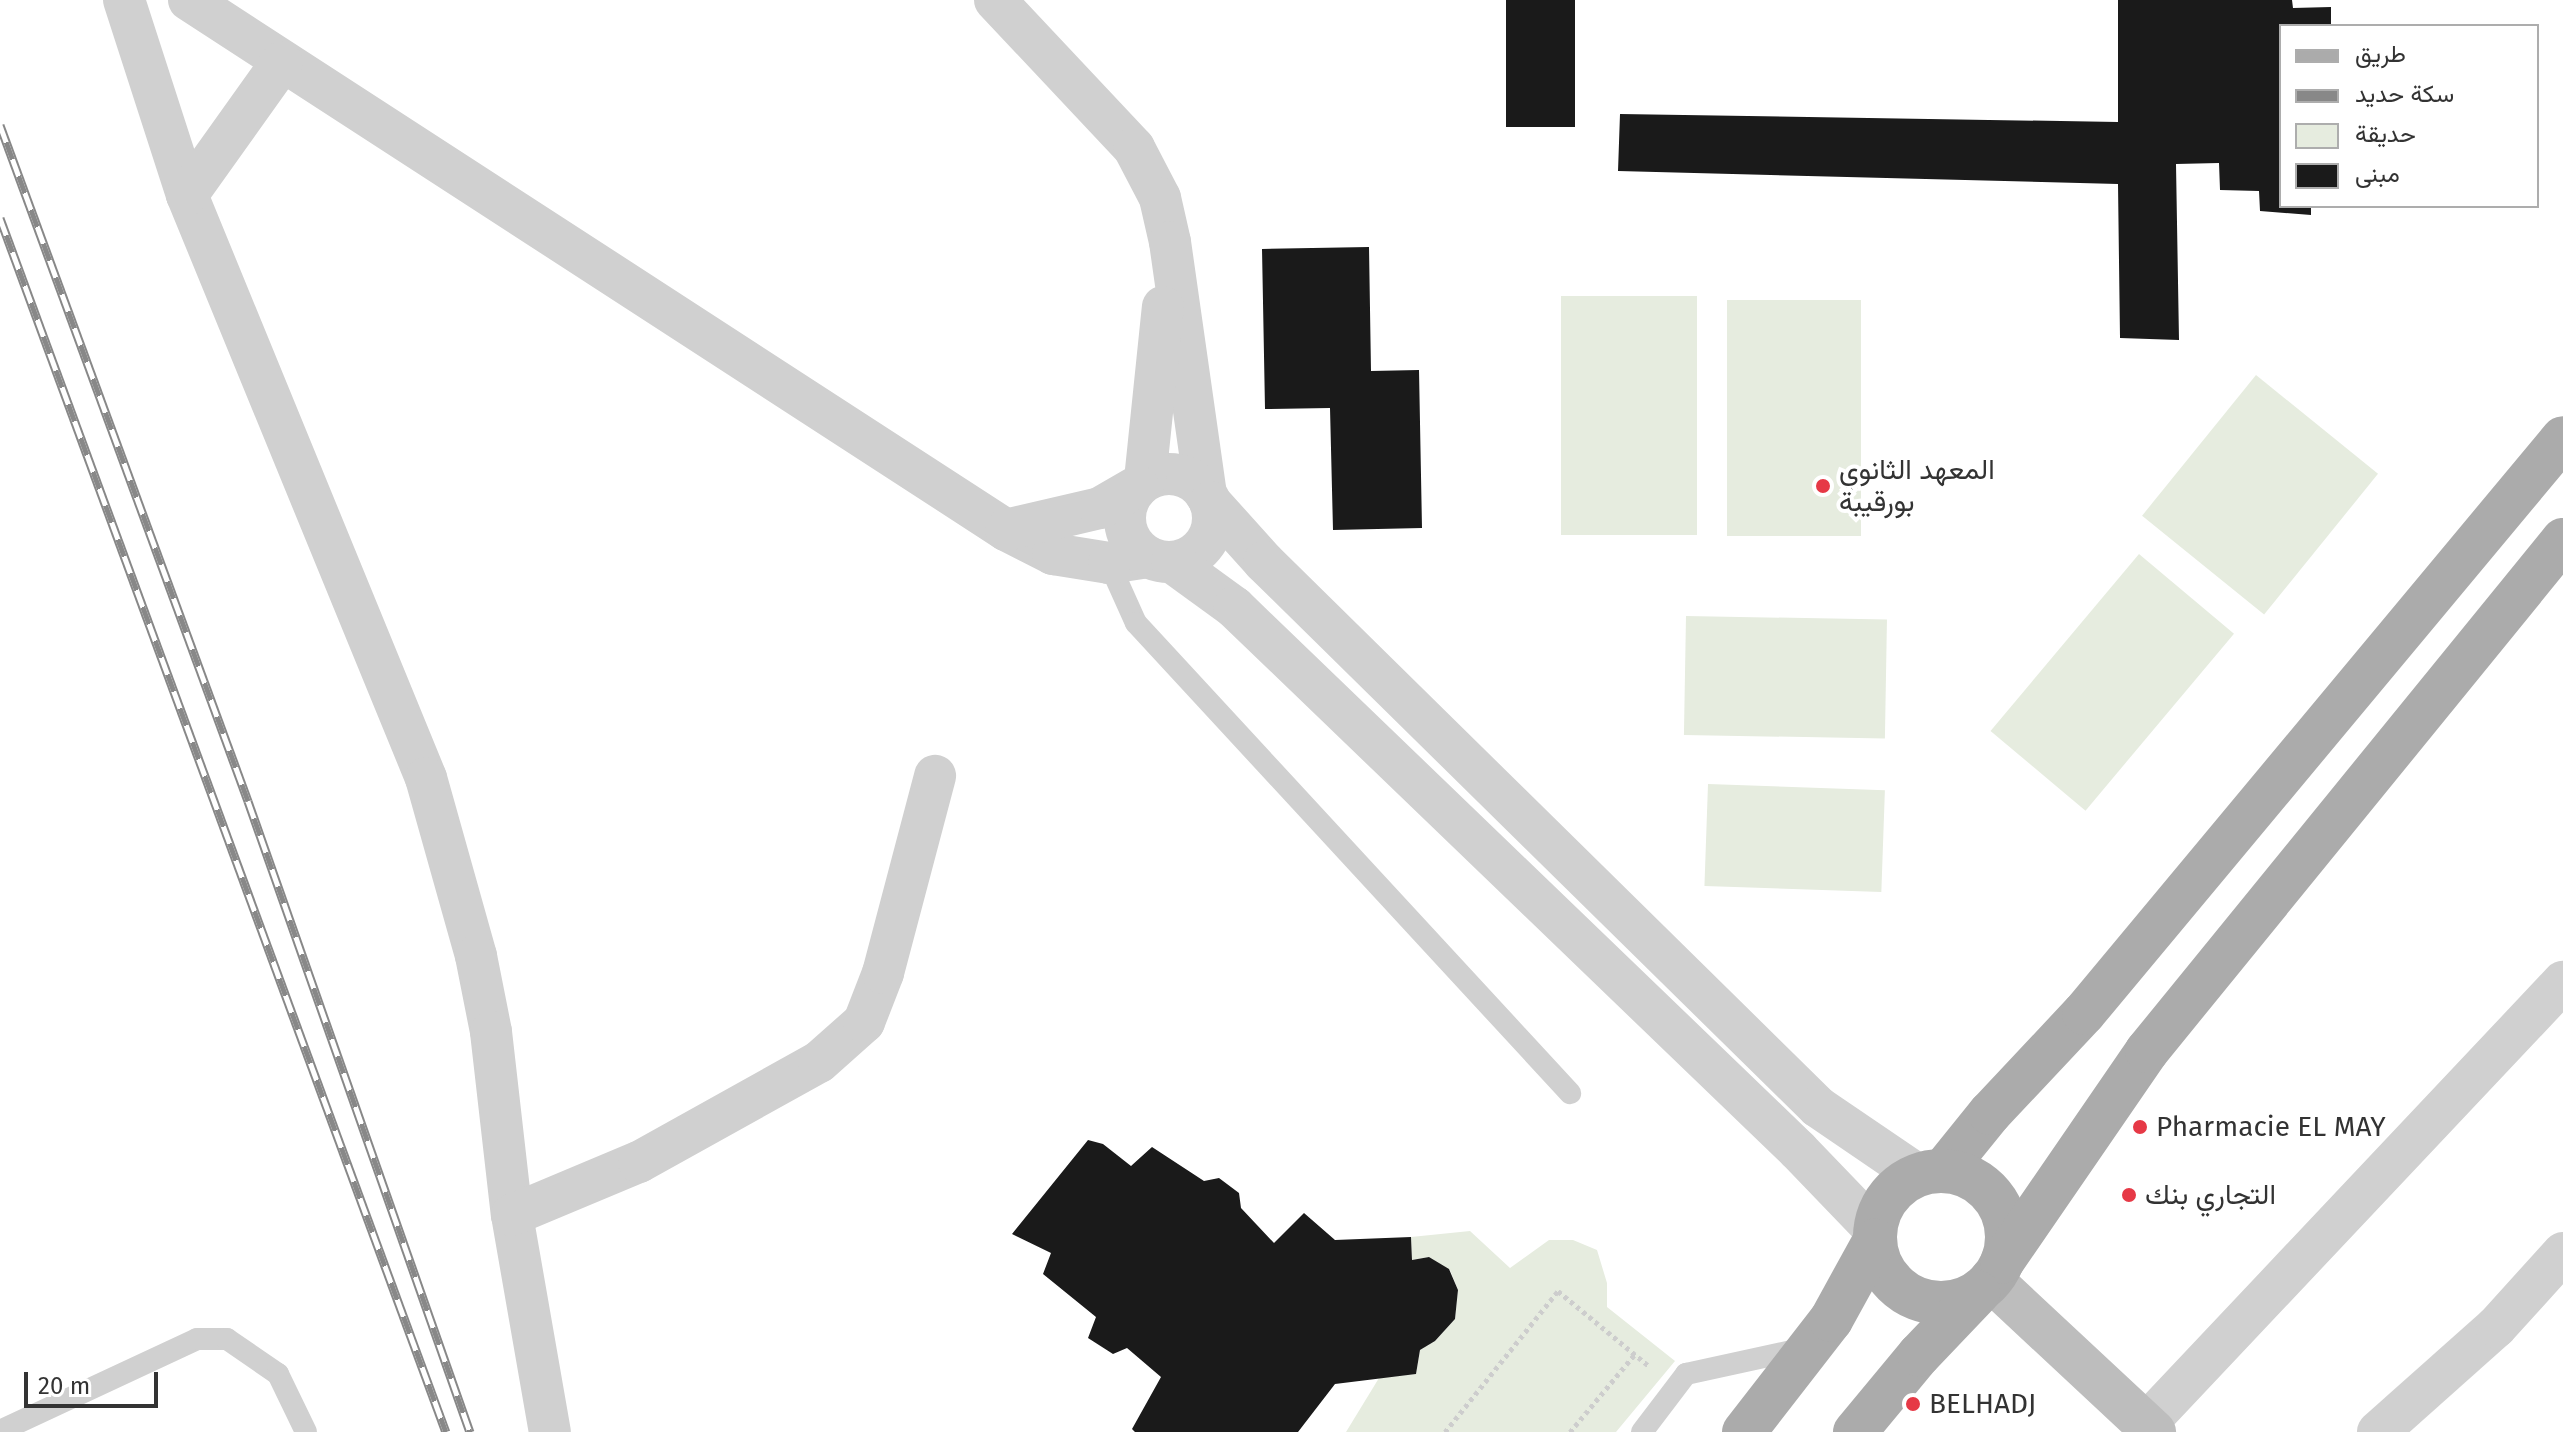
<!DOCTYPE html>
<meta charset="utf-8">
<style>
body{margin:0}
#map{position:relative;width:2563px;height:1432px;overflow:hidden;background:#fff;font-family:"Fira Sans",Vazirmatn,sans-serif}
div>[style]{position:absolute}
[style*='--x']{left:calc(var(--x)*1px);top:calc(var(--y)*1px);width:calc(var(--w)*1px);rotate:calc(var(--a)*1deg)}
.green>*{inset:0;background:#e6ecdf;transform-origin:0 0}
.building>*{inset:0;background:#1a1a1a;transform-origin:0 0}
.path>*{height:5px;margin-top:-2.5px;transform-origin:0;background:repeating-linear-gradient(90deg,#cdcdcd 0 4px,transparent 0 8px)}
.lane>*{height:22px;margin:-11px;padding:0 11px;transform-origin:11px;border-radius:11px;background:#d0d0d0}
.street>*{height:42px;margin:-21px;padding:0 21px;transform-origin:21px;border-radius:21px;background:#d0d0d0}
.street>.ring{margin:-21px;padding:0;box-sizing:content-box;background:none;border:42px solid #d0d0d0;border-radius:50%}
.secondary>*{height:44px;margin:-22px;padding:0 22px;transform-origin:22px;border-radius:22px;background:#bdbdbd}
.primary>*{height:44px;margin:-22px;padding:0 22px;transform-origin:22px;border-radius:22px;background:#ababab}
.primary>.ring{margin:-22px;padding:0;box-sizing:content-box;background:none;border:44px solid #ababab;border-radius:50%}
.rail>*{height:9px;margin-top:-4.5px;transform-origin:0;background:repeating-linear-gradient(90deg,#fff 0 18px,#888 0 36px);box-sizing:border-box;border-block:2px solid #888}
.dots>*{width:22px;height:22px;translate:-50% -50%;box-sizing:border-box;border:4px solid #fff;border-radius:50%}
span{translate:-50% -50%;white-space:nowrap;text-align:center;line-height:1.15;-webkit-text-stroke:8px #fff;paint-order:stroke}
.poi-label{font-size:28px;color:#333}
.left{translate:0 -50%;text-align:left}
.legend{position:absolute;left:2279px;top:24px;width:260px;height:184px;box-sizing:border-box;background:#fff;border:2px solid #adadad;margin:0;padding:10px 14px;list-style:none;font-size:24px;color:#333}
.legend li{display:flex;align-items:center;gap:16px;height:40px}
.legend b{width:40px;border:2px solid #adadad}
.scale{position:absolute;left:24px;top:1372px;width:134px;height:36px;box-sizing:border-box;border:4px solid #333;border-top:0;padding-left:10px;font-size:24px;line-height:28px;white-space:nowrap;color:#333;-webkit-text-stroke:6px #fff;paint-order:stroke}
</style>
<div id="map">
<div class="green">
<i style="left:1561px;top:296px;width:136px;height:239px"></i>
<i style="left:1727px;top:300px;width:134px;height:236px"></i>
<i style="left:2256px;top:375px;width:157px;height:181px;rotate:39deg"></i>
<i style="left:2139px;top:554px;width:124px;height:231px;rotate:40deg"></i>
<i style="left:1686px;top:616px;width:201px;height:119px;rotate:1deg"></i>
<i style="left:1708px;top:784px;width:177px;height:102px;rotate:2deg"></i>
<i style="clip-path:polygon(1470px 1231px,1510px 1268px,1549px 1240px,1573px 1240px,1597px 1250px,1607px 1283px,1607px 1307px,1675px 1361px,1616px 1432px,1346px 1432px,1379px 1378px,1416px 1374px,1420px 1350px,1435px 1341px,1455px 1319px,1458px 1290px,1450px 1270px,1429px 1257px,1412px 1260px,1411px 1237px)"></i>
</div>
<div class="building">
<i style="left:1506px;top:0;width:69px;height:127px"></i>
<i style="clip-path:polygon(2118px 0,2292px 0,2293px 8px,2331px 7px,2331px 26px,2281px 26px,2281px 206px,2311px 206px,2311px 215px,2260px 211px,2259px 191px,2220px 190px,2219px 163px,2176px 164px,2179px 340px,2120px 338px,2118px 184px,1618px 171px,1620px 114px,2118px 122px)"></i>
<i style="clip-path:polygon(1369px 247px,1371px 371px,1419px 370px,1422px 528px,1333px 530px,1330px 408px,1265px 409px,1262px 249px)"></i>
<i style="clip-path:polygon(1088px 1140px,1103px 1144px,1131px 1166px,1152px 1147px,1204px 1181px,1219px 1178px,1239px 1193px,1241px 1208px,1274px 1243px,1304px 1213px,1335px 1240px,1411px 1237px,1412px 1260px,1429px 1257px,1449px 1269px,1458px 1290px,1455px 1319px,1435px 1341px,1420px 1350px,1416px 1374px,1335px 1384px,1298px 1432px,1135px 1432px,1132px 1429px,1161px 1377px,1127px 1348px,1113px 1354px,1088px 1338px,1096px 1317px,1043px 1274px,1051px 1253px,1012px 1234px)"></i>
</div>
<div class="path">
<i style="--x:1445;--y:1432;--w:181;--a:-51.3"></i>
<i style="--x:1558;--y:1291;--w:118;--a:39.5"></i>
<i style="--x:1570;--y:1432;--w:102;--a:-50.2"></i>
</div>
<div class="lane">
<i style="--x:1109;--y:563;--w:66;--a:65.8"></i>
<i style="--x:1136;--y:623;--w:640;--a:47.28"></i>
<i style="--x:0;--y:1431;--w:217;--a:-25"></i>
<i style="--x:197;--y:1339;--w:30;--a:0"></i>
<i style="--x:227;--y:1339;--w:62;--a:34.5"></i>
<i style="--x:278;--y:1374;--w:64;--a:64.2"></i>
<i style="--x:1642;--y:1432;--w:73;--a:-52.8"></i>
<i style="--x:1686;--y:1374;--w:122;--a:-12.3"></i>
</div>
<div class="street">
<i style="--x:124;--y:0;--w:205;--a:72.1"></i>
<i style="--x:187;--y:195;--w:630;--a:67.71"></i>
<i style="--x:426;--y:778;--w:185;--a:74.3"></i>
<i style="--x:476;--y:956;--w:77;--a:78.8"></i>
<i style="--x:491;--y:1032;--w:184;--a:83.5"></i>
<i style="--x:512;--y:1215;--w:220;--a:80.1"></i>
<i style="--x:189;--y:0;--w:974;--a:32.97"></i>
<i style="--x:1006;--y:530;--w:53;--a:27.1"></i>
<i style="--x:1053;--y:554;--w:57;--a:9.1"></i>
<i style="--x:1109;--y:563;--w:40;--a:-8.5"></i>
<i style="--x:995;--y:0;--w:203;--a:46.8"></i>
<i style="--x:1134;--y:148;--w:56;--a:62.5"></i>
<i style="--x:1160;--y:198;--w:45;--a:77.2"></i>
<i style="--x:1170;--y:242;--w:255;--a:81.9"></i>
<i style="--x:187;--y:195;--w:163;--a:-54.5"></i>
<i class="ring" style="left:1125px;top:474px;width:46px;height:46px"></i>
<i style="--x:1145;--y:480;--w:174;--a:-84.1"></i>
<i style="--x:1210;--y:502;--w:81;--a:48"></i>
<i style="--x:1264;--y:562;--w:777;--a:44.53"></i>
<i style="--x:1818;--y:1107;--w:121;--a:34.2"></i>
<i style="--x:1006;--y:530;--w:97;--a:-13.2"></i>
<i style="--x:1100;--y:508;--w:44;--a:-30.1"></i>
<i style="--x:1172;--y:562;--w:77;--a:36"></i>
<i style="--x:1234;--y:607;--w:783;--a:43.91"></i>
<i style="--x:1798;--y:1150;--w:112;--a:46.1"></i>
<i style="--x:512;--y:1215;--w:138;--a:-22.7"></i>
<i style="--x:639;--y:1162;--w:206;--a:-29.1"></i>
<i style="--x:819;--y:1062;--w:60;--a:-41.6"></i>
<i style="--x:864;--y:1022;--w:53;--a:-68.8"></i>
<i style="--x:883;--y:973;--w:204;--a:-75.2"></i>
<i style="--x:2146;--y:1424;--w:608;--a:-46.67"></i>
<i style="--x:2378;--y:1432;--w:158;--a:-41.7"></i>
<i style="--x:2496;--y:1327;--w:100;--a:-47.8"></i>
</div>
<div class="secondary">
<i style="--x:1991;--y:1280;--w:223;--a:43"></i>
</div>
<div class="primary">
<i style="--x:1943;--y:1171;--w:75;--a:-51"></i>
<i style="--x:1990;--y:1113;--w:137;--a:-46.8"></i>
<i style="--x:2084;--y:1013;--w:748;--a:-50.2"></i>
<i class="ring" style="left:1875px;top:1171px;width:88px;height:88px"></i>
<i style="--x:2002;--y:1262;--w:256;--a:-55.5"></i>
<i style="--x:2147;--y:1051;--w:659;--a:-50.85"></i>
<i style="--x:1744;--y:1432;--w:142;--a:-52.2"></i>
<i style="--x:1831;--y:1320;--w:91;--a:-61.2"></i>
<i style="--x:1855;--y:1432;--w:100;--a:-50.3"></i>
<i style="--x:1919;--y:1355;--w:86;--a:-46.4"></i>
</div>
<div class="rail">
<i style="--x:0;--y:125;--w:720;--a:69.85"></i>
<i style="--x:248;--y:801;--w:669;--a:70.62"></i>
<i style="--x:0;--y:218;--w:1293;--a:69.83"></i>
</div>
<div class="dots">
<i style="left:1823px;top:486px;background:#e63946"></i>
<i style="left:2140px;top:1127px;background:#e63946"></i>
<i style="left:2129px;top:1195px;background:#e63946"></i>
<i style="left:1913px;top:1404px;background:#e63946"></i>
</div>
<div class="poi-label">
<span class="left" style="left:1839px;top:486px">المعهد الثانوي<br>بورقيبة</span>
<span class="left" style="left:2156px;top:1127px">Pharmacie EL MAY</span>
<span class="left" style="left:2145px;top:1195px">التجاري بنك</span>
<span class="left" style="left:1929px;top:1404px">BELHADJ</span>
</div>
<ul class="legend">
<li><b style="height:10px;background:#ababab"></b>طريق</li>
<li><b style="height:10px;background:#888"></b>سكة حديد</li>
<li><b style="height:22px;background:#e6ecdf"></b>حديقة</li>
<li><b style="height:22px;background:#1a1a1a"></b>مبنى</li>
</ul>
<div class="scale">20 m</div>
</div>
